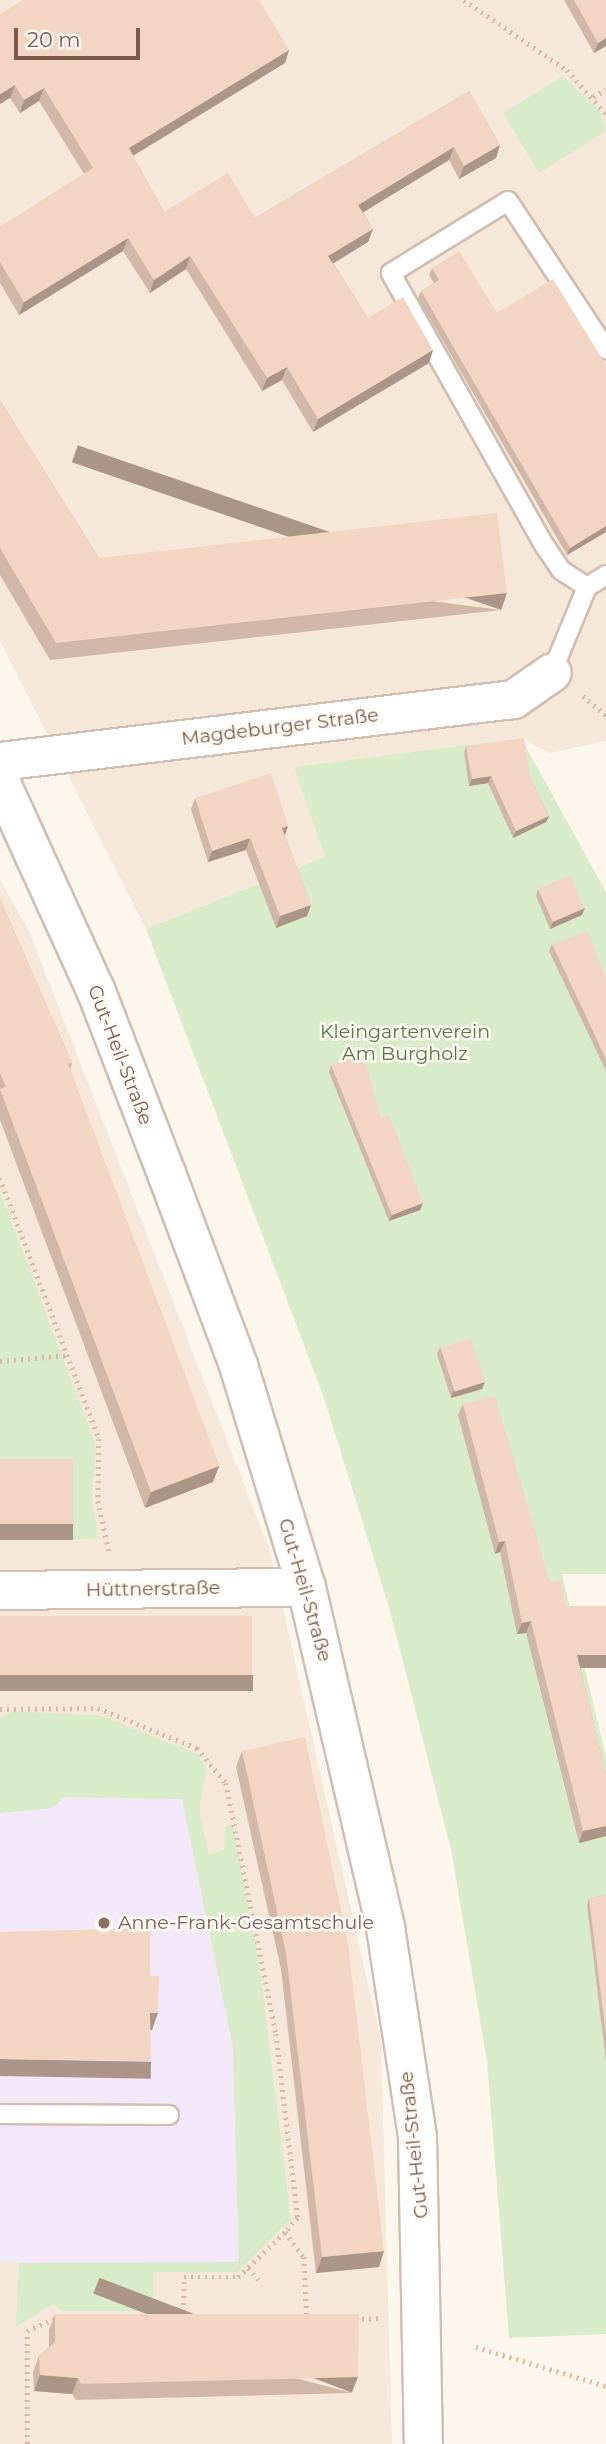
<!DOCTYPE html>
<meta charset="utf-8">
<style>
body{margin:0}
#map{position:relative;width:606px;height:2444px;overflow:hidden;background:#fdf6ec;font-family:Montserrat,sans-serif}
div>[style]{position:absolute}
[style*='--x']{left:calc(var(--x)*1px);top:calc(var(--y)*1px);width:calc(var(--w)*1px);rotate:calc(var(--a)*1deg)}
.residential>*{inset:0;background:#f5e8da}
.education>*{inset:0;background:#f3e8fa}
.green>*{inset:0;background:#d8ecc9}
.path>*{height:4.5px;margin-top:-2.25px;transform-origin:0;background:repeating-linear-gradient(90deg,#d9b8a5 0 2px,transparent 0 7px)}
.roads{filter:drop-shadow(2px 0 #d1beb0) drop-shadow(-2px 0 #d1beb0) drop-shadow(0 2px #d1beb0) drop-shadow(0 -2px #d1beb0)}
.service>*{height:18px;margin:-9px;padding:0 9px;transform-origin:9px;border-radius:9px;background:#fff}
.minor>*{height:37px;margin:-18.5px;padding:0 18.5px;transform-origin:18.5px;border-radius:18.5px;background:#fff}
.wall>*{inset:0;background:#d1b7a8}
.shaded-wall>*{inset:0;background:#aa9588;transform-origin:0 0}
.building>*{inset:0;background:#f3d5c3;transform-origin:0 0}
.dots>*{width:19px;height:19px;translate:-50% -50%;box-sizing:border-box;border:4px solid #fffaf3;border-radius:50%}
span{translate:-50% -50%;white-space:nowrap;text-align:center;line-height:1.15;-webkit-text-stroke:5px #fffaf3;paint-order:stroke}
.street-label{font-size:19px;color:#7a5c4d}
.park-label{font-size:19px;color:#537a41}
.education-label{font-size:19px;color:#785e54}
.left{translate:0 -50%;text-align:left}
.scale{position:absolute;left:14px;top:28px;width:126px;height:32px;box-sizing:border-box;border:4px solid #7a5c4d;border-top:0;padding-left:9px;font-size:21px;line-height:24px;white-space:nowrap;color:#7a5c4d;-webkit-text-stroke:5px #fffaf3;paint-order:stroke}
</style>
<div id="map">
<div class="residential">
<i style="clip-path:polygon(0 0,606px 0,606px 741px,549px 753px,521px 738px,294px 767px,325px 857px,146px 929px,0 641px)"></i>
<i style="clip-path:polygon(0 880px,29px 931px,270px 1551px,381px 2042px,392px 2444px,0 2444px)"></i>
</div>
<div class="education">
<i style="clip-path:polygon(0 1796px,182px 1799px,233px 2047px,239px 2262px,0 2262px)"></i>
</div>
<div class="green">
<i style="clip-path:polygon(563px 76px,600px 111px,606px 131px,539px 173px,503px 113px)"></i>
<i style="clip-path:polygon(521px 738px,606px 892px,606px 1574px,562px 1574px,606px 1757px,606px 2334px,509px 2338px,487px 2061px,451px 1849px,388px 1604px,323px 1395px,146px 929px,325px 857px,294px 767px)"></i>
<i style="clip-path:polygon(0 1191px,96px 1446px,92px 1501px,99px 1538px,67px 1540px,0 1476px)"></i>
<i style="clip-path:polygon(14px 1711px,101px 1716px,198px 1754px,207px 1769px,199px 1809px,209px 1855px,224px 1850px,225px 1826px,233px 1825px,261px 1976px,291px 2219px,238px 2272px,153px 2272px,153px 2311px,62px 2311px,53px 2304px,16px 2327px,19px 2263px,239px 2262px,233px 2047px,182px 1799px,64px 1797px,53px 1808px,0 1813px,0 1717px)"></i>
</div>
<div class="path">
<i style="--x:464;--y:0;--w:125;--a:34.2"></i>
<i style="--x:567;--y:70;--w:59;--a:48.4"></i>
<i style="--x:593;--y:97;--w:15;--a:-32"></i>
<i style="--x:583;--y:696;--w:30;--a:40"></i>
<i style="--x:0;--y:1178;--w:279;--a:69.2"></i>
<i style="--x:99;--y:1439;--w:62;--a:90.9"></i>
<i style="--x:98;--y:1501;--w:51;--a:77.6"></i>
<i style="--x:0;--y:1361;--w:68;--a:-5"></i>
<i style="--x:0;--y:1709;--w:98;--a:-0.6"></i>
<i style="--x:98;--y:1708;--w:107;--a:22"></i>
<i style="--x:197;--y:1748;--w:45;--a:50.4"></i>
<i style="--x:226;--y:1783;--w:256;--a:78.7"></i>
<i style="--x:276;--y:2034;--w:185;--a:83.2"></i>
<i style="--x:298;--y:2218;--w:19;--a:133"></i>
<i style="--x:285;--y:2232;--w:31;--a:53"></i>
<i style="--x:304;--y:2257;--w:61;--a:87.2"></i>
<i style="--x:248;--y:2268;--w:21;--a:47"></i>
<i style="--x:183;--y:2319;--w:42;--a:-88.6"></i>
<i style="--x:184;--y:2277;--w:54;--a:0"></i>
<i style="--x:238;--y:2277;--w:65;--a:-43.8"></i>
<i style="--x:355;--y:2319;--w:27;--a:-2"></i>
<i style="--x:476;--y:2347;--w:136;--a:16.7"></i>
<i style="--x:27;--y:2444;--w:113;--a:-90"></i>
<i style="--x:27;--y:2331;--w:32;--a:-24"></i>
</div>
<div class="roads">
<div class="service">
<i style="--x:587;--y:587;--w:31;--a:-147"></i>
<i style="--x:561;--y:570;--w:30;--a:-124"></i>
<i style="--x:544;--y:545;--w:312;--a:-119.4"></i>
<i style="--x:391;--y:273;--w:137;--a:-31.6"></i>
<i style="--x:508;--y:201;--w:178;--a:56.5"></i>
<i style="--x:552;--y:672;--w:92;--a:-67.6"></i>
<i style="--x:587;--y:587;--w:22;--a:-32"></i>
<i style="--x:0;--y:2114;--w:169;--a:0.3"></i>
</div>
<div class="minor">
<i style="--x:0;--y:761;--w:517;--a:-6.89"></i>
<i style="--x:513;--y:699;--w:47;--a:-34.7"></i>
<i style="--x:0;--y:781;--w:229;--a:65.5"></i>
<i style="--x:95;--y:989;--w:197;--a:68.9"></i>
<i style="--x:166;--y:1173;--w:205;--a:69.4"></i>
<i style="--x:238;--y:1365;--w:232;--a:73"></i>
<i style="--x:306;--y:1587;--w:349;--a:76.9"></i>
<i style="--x:385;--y:1927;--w:212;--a:81.3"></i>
<i style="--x:417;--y:2137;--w:307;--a:88.9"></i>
<i style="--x:0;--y:1590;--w:306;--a:-0.6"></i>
</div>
</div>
<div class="wall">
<i style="clip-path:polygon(564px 0,606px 0,606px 46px,594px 53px)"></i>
<i style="clip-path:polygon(0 14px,289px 50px,285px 63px,133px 156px,164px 212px,255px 218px,469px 91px,500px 145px,496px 158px,459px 179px,449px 160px,363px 212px,373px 229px,368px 242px,333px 263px,368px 318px,433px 350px,429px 363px,313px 432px,282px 380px,262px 391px,186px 269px,150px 293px,123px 251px,19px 315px,0 283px,0 227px,84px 174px,39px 101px,20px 113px,10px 98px)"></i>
<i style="clip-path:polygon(432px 268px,497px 313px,606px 365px,606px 532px,567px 555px,418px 298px,421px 291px,434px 283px,429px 275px)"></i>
<i style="clip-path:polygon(0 400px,99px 558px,501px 610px,50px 660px,0 575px)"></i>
<i style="clip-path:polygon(466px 746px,530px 776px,549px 816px,546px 822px,513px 838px,488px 783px,469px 786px,464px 753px)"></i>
<i style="clip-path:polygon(195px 798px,288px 826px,285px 836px,311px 905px,307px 916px,276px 928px,246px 850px,208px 862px,191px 809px)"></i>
<i style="clip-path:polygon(538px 889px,582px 915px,550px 929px,536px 896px)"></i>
<i style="clip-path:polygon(0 899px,72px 1063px,70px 1070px,219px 1466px,213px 1482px,145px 1508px,0 1120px)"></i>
<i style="clip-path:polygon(552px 944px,606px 979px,606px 1071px,549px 951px)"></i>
<i style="clip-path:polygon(331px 1065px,381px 1118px,423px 1203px,420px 1210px,389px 1221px,329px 1072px)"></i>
<i style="clip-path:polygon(440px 1347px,482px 1389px,451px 1398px,437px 1354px)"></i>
<i style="clip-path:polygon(463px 1404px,550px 1582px,606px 1667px,580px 1667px,606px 1774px,606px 1836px,579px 1843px,526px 1633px,517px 1634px,500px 1552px,495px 1554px,458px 1415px)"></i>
<i style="clip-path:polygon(242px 1751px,379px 2267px,316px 2273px,281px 1969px,236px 1767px)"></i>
<i style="clip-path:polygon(606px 1895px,606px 2062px,587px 1905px,589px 1898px)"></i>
<i style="clip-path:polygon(55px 2314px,352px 2393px,76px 2400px,72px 2394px,34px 2391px,33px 2372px,39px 2356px,49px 2347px,49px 2330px)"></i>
</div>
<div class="shaded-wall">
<i style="clip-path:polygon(606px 38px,606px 46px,594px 53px,598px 43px)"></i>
<i style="clip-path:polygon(289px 50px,285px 63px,124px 161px,129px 148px)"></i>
<i style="clip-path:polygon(15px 85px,10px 98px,0 104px,0 94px)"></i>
<i style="clip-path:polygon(44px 88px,39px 101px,20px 113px,24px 100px)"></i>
<i style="clip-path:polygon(500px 145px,496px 158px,459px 179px,464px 166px)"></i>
<i style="clip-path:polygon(454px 147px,449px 160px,354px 218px,358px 205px)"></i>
<i style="clip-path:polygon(373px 229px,368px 242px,324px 269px,328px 256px)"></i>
<i style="clip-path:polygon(128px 238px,123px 251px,19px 315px,24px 302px)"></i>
<i style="clip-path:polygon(190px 256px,186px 269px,150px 293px,154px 280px)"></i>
<i style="clip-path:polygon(433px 350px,429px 363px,313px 432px,318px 419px)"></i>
<i style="clip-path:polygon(287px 367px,282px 380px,262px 391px,267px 378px)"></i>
<i style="clip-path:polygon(606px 526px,606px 532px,567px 555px,570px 548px)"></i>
<i style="left:507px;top:593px;width:18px;height:454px;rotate:109deg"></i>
<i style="clip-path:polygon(491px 776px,488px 783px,469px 786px,472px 779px)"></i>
<i style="clip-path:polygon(549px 816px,546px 822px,513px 838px,516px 831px)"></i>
<i style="clip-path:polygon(288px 826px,284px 837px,282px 828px)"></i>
<i style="clip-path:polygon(250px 838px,246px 850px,208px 862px,212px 851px)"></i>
<i style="clip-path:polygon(311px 905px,307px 916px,276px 928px,280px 916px)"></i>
<i style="clip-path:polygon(585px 908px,582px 915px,550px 929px,553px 922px)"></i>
<i style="clip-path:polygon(423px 1203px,420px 1210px,389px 1221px,392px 1215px)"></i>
<i style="clip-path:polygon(485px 1382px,482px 1389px,451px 1398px,453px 1391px)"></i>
<i style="clip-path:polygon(219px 1466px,213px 1482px,145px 1508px,151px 1492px)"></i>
<i style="left:0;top:1524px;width:73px;height:16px"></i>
<i style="clip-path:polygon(505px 1541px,500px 1552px,495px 1554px,499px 1542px)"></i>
<i style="clip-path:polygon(531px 1621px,526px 1633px,517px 1634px,522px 1623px)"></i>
<i style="left:577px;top:1655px;width:29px;height:13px"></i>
<i style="left:0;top:1675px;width:253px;height:16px"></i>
<i style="clip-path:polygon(606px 1826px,606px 1836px,579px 1843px,583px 1831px)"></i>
<i style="clip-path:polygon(150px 2013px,158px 2013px,152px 2030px,143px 2031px)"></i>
<i style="left:0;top:2059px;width:151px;height:17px;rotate:1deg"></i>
<i style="clip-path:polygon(384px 2251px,379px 2267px,316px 2273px,322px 2257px)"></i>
<i style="clip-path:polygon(40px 2375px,78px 2378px,72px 2394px,34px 2391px)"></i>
<i style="left:358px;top:2377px;width:17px;height:277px;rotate:111deg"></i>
</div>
<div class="building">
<i style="clip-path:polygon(23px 0,259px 0,289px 50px,129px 148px,164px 212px,228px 173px,255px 218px,469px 91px,500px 145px,464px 166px,454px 147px,358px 205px,373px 229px,328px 256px,368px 318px,403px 297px,433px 350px,318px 419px,287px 367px,267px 378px,190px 256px,154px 280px,128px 238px,24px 302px,0 262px,0 227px,93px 168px,44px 88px,24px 100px,15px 85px,0 94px,0 14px)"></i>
<i style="clip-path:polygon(574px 0,606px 0,606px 38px,598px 43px)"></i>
<i style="clip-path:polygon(459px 251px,497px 313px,553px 279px,606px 365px,606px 526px,570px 548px,421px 291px,439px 280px,432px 268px)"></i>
<i style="clip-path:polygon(0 400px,99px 558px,497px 513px,507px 593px,56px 643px,0 548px)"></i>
<i style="clip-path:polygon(524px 738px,530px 776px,549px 816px,516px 831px,491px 776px,472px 779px,466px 746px)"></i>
<i style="clip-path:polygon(271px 773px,288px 826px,282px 828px,311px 905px,280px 916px,250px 838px,212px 851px,195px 798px)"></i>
<i style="left:570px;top:875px;width:36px;height:35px;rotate:66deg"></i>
<i style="clip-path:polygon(0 899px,72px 1063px,68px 1064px,219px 1466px,151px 1492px,0 1089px,6px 1087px,0 1073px)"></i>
<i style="clip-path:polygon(588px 931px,606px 979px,606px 1059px,552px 944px)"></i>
<i style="clip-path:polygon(363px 1055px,381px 1118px,389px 1115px,423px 1203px,392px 1215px,331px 1065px)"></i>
<i style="left:471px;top:1338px;width:46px;height:32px;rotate:72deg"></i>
<i style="clip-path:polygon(495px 1396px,550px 1582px,561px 1580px,566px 1606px,606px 1606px,606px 1655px,577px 1655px,606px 1774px,606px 1826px,583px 1831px,531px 1621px,522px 1623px,505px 1541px,499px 1542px,463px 1404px)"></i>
<i style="left:73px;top:1459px;width:65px;height:73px;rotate:90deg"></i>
<i style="left:0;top:1616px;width:252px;height:59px"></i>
<i style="clip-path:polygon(305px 1737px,348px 1944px,384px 2251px,322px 2257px,286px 1953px,242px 1751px)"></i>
<i style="clip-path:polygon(606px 1895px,606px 2035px,589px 1898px)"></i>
<i style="clip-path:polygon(150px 1928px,150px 1976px,159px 1976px,158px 2013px,150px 2013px,151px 2061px,0 2059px,0 1932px)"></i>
<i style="clip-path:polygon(55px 2314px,359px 2314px,358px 2377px,81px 2384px,78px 2378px,40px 2375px,39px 2356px,55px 2342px)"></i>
</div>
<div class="dots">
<i style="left:104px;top:1923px;background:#8d6e63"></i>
</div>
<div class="street-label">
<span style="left:280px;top:727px;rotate:-7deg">Magdeburger Straße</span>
<span style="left:120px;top:1055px;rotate:69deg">Gut-Heil-Straße</span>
<span style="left:153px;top:1589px;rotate:-1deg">Hüttnerstraße</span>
<span style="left:305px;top:1590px;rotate:74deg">Gut-Heil-Straße</span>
<span style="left:414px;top:2145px;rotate:-96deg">Gut-Heil-Straße</span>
</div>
<div class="park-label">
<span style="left:405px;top:1043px">Kleingartenverein<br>Am Burgholz</span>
</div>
<div class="education-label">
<span class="left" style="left:118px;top:1923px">Anne-Frank-Gesamtschule</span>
</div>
<div class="scale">20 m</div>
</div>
